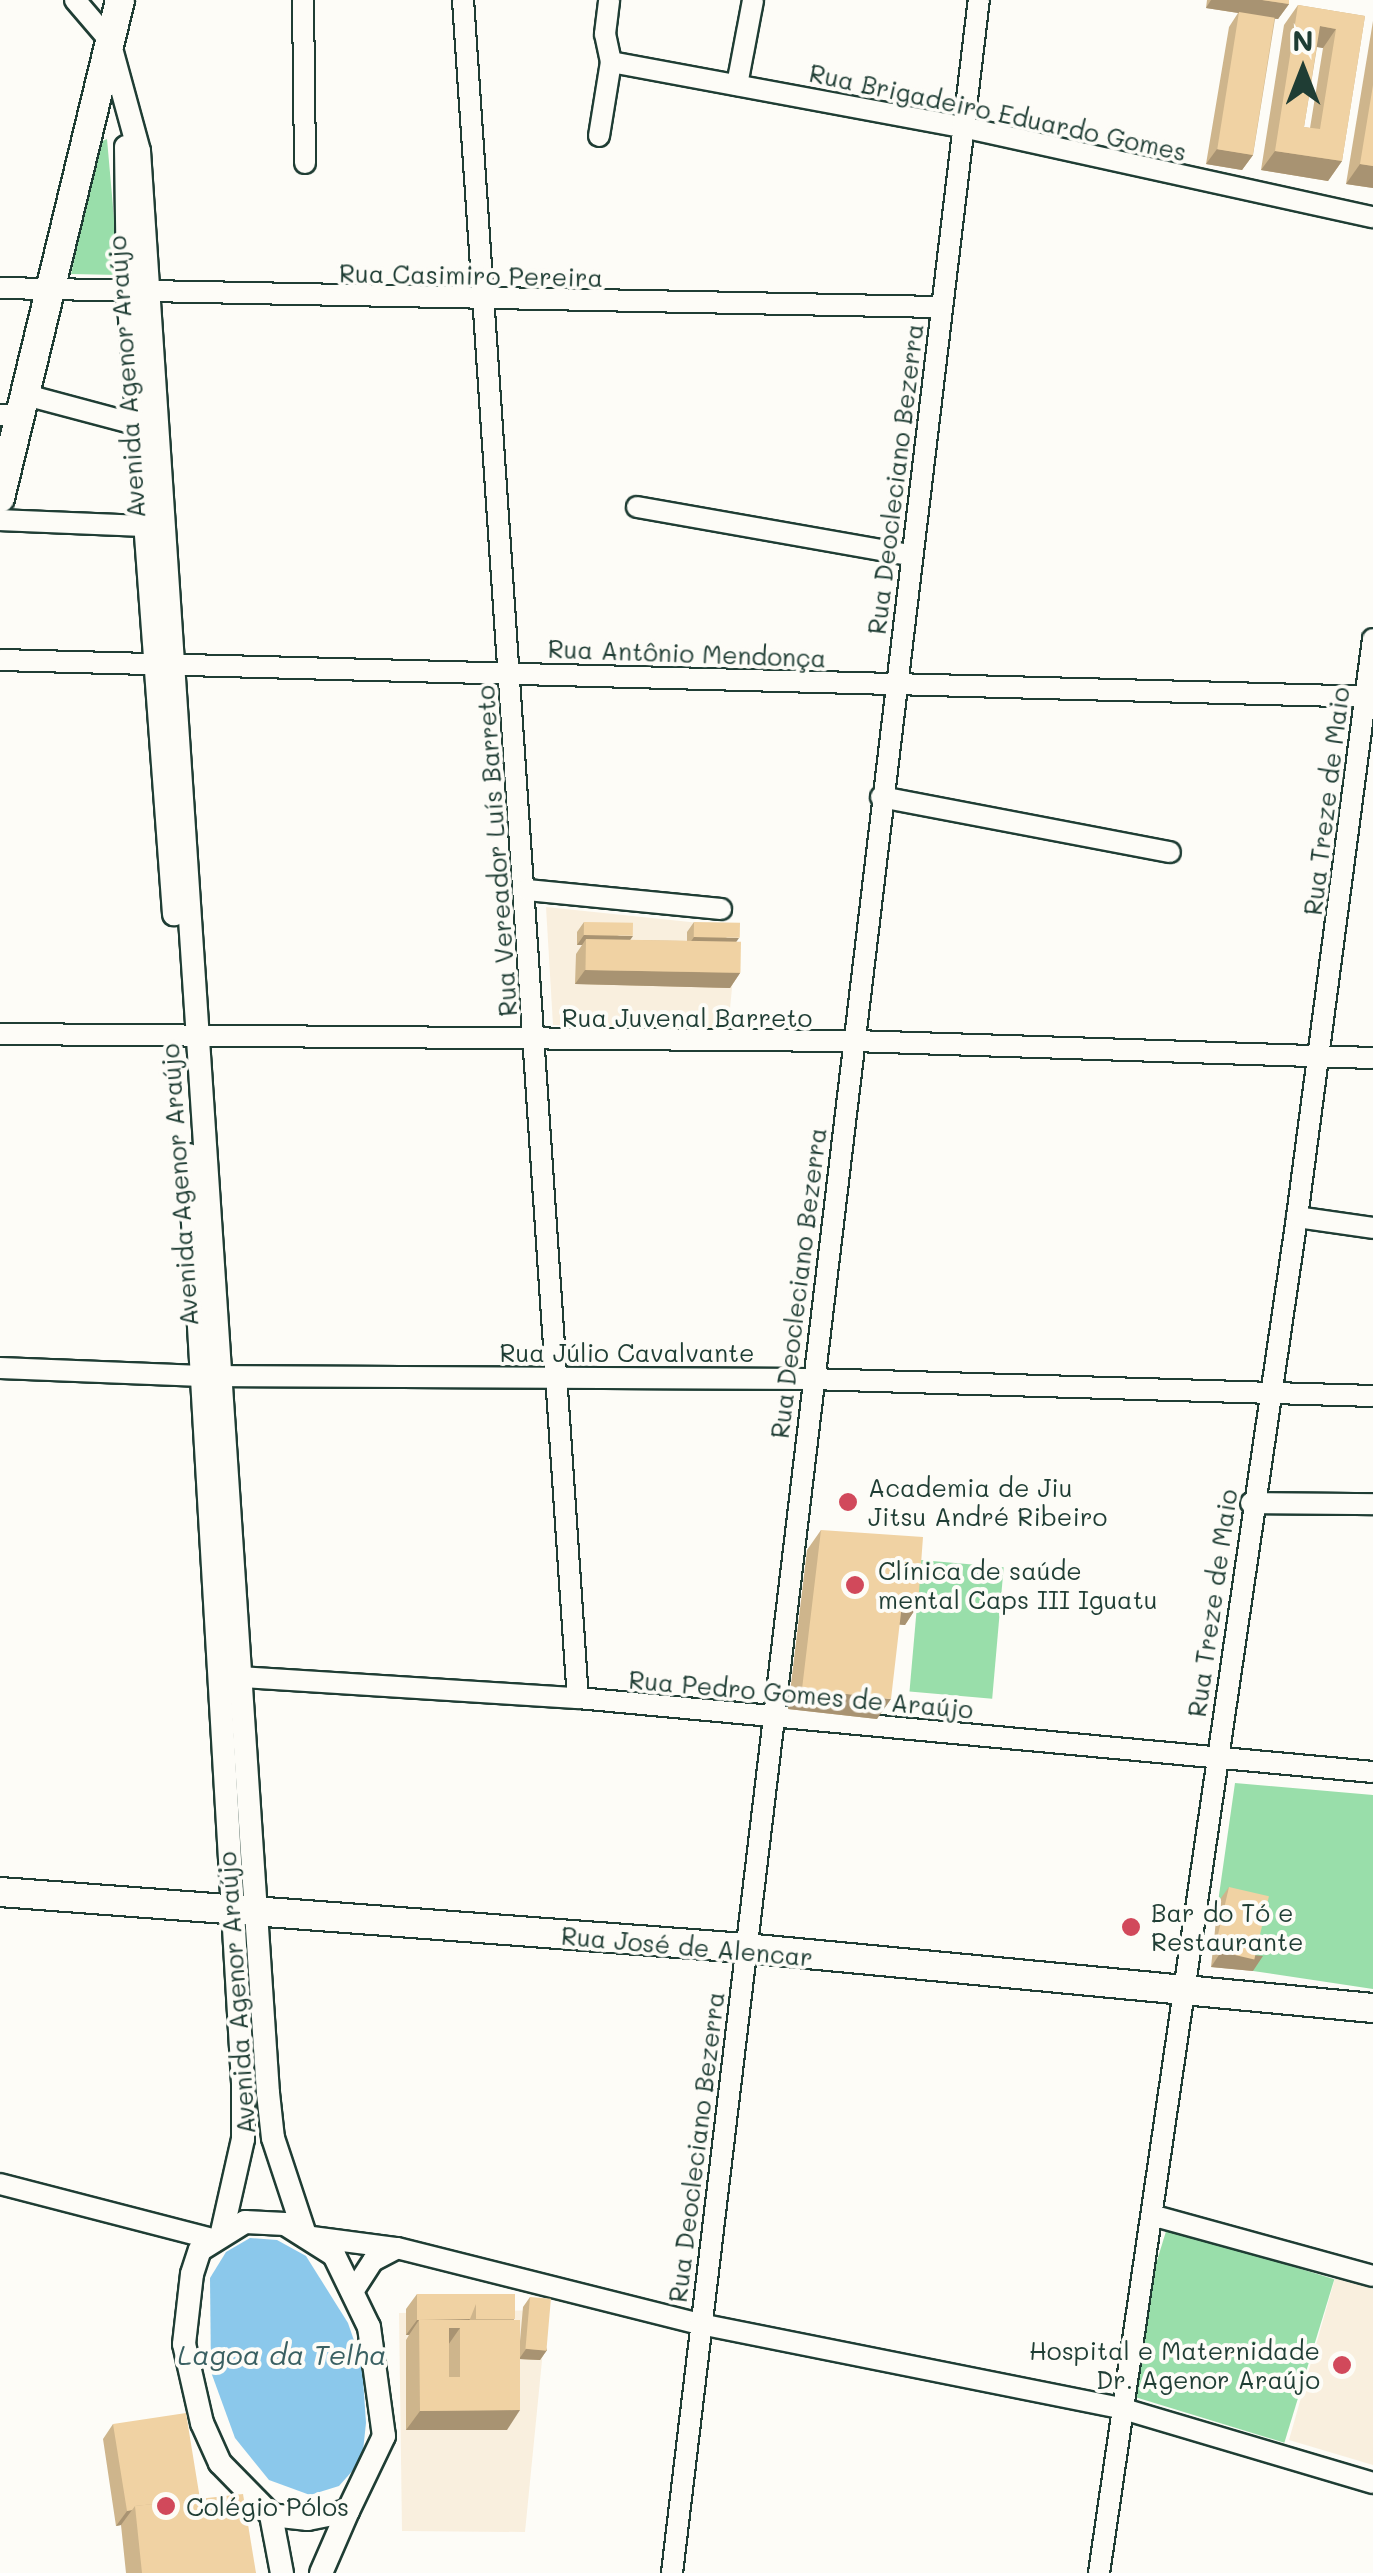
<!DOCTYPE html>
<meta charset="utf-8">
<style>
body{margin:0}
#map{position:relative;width:1373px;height:2573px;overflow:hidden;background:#fdfcf7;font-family:Mali,sans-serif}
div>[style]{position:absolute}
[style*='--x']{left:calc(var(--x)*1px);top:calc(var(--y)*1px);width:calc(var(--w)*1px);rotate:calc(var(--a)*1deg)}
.built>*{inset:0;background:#f9efde}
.green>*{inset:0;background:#99deaa;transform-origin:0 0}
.water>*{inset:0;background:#8bc8eb}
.roads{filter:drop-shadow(2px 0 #1f3d34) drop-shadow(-2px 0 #1f3d34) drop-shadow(0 2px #1f3d34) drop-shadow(0 -2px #1f3d34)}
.minor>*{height:20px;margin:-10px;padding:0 10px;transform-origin:10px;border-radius:10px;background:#fdfcf7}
.tertiary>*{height:22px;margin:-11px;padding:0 11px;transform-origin:11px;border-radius:11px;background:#fdfcf7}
.secondary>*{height:28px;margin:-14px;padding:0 14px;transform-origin:14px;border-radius:14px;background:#fdfcf7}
.wall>*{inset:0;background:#ceb58c}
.shaded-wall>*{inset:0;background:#a89372}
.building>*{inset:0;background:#f0d2a3;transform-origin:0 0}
.dots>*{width:28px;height:28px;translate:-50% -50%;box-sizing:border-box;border:5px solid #fdfcf7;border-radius:50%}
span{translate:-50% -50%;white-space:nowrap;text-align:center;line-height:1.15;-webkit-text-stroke:8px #fdfcf7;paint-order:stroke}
.street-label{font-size:25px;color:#1f3d34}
.poi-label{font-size:25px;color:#1f3d34}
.left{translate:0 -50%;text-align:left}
.right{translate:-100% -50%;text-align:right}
.water-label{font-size:28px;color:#3a6062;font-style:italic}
.north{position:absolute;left:1253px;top:20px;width:100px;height:100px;-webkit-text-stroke:8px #fdfcf7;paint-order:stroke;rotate:0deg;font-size:28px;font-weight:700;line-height:40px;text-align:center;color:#1f3d34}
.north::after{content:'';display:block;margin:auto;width:35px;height:45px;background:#1f3d34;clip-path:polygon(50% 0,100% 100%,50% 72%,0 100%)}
</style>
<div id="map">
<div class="built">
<i style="clip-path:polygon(546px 907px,738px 927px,728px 1029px,553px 1025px)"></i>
<i style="clip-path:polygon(1335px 2278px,1373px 2289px,1373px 2465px,1289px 2440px)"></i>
<i style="clip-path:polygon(547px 2310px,525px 2532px,402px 2531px,399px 2313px)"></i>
</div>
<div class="green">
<i style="clip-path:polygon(107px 139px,119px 275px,71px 274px,100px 142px)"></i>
<i style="left:921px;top:1560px;width:83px;height:132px;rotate:5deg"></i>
<i style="clip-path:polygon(1235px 1783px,1373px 1795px,1373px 1989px,1253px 1971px,1259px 1911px,1218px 1902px)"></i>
<i style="left:1167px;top:2228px;width:175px;height:171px;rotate:17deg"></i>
</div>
<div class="water">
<i style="clip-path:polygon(250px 2238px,277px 2240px,306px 2256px,348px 2323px,362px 2364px,366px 2423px,362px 2460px,339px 2486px,310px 2495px,269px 2480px,235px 2438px,211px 2372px,210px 2278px,226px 2252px)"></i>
</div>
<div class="roads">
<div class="minor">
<i style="--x:75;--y:0;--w:54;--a:49.5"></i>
<i style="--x:303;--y:0;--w:163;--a:89.3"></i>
<i style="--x:463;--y:0;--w:1702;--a:86.13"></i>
<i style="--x:611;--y:62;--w:357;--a:10.5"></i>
<i style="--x:962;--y:127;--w:421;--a:12.4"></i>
<i style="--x:737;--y:85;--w:86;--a:-79.3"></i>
<i style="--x:599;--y:136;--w:75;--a:-80.8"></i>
<i style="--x:611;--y:62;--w:29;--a:-102"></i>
<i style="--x:605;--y:34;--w:34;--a:-83"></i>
<i style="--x:0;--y:288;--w:940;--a:1.16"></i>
<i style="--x:26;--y:395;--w:117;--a:14.9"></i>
<i style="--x:0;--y:415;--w:21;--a:0"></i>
<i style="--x:637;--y:507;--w:277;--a:10"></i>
<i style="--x:0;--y:520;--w:146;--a:2.4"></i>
<i style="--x:0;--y:660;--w:1373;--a:1.54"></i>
<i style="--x:881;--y:797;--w:294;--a:10.8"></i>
<i style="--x:527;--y:890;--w:195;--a:5.6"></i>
<i style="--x:0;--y:1034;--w:854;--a:0.47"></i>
<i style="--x:854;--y:1041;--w:519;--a:1.88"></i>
<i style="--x:1297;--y:1217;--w:77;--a:8.2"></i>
<i style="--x:0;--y:1368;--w:202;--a:2.3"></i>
<i style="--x:202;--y:1376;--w:608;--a:0.28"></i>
<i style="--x:810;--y:1379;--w:563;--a:1.73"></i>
<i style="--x:1251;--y:1503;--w:122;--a:0.5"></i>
<i style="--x:225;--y:1676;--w:354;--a:3.6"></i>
<i style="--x:578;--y:1698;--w:798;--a:5.32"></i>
<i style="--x:0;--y:2184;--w:219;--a:14.5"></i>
<i style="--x:1155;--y:2216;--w:226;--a:15.4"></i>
<i style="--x:312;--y:2237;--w:86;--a:7.4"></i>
<i style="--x:397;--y:2248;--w:312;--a:14.1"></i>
<i style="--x:700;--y:2324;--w:428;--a:11.3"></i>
<i style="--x:1120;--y:2408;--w:264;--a:16.5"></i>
<i style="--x:354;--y:2290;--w:35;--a:-57"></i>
<i style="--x:373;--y:2261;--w:27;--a:-28"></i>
<i style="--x:672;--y:2573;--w:2591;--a:-83.2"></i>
<i style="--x:1099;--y:2573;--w:1370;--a:-81.69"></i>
<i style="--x:1297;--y:1217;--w:583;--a:-82.51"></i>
</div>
<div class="tertiary">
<i style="--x:110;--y:45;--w:110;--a:74.7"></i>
<i style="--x:139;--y:151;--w:1946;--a:86.2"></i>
<i style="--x:268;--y:2093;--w:45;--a:83.7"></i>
<i style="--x:273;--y:2138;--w:99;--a:71.7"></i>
<i style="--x:126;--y:147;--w:145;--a:89.2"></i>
<i style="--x:128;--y:292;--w:624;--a:85.77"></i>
<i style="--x:189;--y:1155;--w:929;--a:86.67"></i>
<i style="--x:243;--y:2082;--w:57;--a:90"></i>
<i style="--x:243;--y:2139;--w:95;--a:102.7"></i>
<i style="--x:245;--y:2222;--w:40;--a:2.9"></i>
<i style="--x:285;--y:2224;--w:58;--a:32.3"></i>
<i style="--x:334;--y:2255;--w:80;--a:64.1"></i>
<i style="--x:369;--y:2327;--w:110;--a:82.2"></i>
<i style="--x:384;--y:2436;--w:83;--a:115.6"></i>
<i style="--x:348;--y:2511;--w:41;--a:168.7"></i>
<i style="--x:308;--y:2519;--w:37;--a:-174"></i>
<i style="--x:271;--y:2515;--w:73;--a:-134.4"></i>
<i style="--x:220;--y:2463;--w:44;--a:-114.2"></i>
<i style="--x:202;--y:2423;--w:81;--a:-102.8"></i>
<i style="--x:184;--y:2344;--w:70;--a:-83.5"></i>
<i style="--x:192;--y:2274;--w:25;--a:-72"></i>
<i style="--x:200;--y:2250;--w:53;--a:-31.9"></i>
<i style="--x:271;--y:2515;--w:59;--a:79.3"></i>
<i style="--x:321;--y:2573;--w:68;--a:-66.5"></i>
</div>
<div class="secondary">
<i style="--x:0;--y:498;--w:512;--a:-76.45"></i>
<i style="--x:0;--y:1892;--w:747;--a:4.3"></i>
<i style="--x:745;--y:1948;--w:631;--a:5.46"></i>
</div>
</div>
<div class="wall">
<i style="clip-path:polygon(1207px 0,1289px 0,1289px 4px,1278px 19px,1275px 19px,1253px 155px,1242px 170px,1206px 164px,1229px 27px,1238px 13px,1206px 8px)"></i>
<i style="clip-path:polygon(evenodd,1298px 5px,1365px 16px,1342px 161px,1328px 181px,1261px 170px,1284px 25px,1298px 5px,1317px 47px,1323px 48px,1310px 128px,1304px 127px,1317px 47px)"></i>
<i style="clip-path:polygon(1373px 21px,1373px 188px,1346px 184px)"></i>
<i style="clip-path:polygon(584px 922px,630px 940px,687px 941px,687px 932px,694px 922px,736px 942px,740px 973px,730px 988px,575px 984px,576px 954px,582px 945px,577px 945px,577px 932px)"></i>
<i style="clip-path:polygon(821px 1530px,918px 1605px,905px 1625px,899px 1624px,877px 1719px,788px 1709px,807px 1550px)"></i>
<i style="clip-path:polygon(1229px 1887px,1253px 1971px,1211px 1967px,1218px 1902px)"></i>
<i style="clip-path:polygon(417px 2294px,515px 2294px,514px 2320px,520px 2341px,523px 2307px,530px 2297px,547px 2350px,540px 2360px,520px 2359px,507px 2430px,406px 2430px,406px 2340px,409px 2335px,406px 2335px,406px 2309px)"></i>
<i style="clip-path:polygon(113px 2424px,200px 2499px,256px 2573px,126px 2573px,121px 2525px,116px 2526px,103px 2439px)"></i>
</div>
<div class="shaded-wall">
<i style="clip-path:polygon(1211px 0,1262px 0,1289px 4px,1278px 19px,1206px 8px)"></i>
<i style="clip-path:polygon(1320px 26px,1336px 29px,1323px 48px,1306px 45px)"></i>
<i style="clip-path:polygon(1217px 149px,1253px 155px,1242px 170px,1206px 164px)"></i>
<i style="clip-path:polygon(1275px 151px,1342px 161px,1328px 181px,1261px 170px)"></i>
<i style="clip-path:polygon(1360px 164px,1373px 166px,1373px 188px,1346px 184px)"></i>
<i style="clip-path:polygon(584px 935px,633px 936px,626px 946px,586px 939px,582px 945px,577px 945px)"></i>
<i style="clip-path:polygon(694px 937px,739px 938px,732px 948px,687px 947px)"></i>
<i style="clip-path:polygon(585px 970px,740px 973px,730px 988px,575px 984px)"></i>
<i style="clip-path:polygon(902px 1604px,918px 1605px,905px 1625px,888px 1624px)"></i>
<i style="clip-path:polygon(802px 1689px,891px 1699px,877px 1719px,788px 1709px)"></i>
<i style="clip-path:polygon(1221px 1952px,1263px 1956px,1253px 1971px,1211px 1967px)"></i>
<i style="clip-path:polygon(470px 2319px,460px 2334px,460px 2328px,446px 2348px,435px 2348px,445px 2334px,420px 2334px,419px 2320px,409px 2335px,406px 2335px,417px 2320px)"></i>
<i style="clip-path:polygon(526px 2349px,547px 2350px,540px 2360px,519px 2359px)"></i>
<i style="clip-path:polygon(520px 2410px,507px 2430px,406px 2430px,420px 2411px)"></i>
<i style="clip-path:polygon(132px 2510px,121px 2525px,116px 2526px,127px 2511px)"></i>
</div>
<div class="building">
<i style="clip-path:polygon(1262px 0,1289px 0,1289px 4px)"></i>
<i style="clip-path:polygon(evenodd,1298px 5px,1365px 16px,1342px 161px,1275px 151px,1298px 5px,1320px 26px,1336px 29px,1320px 129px,1304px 127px,1320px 26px)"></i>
<i style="left:1239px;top:12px;width:36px;height:139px;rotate:9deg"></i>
<i style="clip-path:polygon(1373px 85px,1373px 166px,1360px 164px)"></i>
<i style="left:584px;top:922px;width:49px;height:13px;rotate:1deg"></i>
<i style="left:694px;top:922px;width:46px;height:15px;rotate:1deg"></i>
<i style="left:586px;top:939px;width:155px;height:31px;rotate:1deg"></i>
<i style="clip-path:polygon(821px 1530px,923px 1537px,918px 1605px,902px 1604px,891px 1699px,802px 1689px)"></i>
<i style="left:1229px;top:1887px;width:41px;height:65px;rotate:13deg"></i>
<i style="clip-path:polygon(417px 2294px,515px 2294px,515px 2319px,476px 2319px,476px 2304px,470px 2319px,417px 2320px)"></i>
<i style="left:530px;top:2297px;width:21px;height:52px;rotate:5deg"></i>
<i style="clip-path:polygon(evenodd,419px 2320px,520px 2320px,520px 2410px,420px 2411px,419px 2320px,449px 2328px,460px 2328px,460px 2377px,449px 2377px,449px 2328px)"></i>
<i style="clip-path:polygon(186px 2413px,200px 2499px,135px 2506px,132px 2510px,127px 2511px,113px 2424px)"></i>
<i style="clip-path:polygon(243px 2494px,256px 2573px,142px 2573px,135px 2506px)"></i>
</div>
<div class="dots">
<i style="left:848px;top:1502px;background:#d1495b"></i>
<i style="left:855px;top:1585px;background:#d1495b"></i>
<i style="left:1131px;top:1927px;background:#d1495b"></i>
<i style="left:1342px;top:2365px;background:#d1495b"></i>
<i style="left:166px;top:2506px;background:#d1495b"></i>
</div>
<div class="street-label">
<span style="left:998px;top:112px;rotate:12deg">Rua Brigadeiro Eduardo Gomes</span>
<span style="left:471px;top:275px;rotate:1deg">Rua Casimiro Pereira</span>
<span style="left:126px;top:377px;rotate:-94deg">Avenida Agenor Araújo</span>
<span style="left:895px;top:479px;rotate:-83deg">Rua Deocleciano Bezerra</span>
<span style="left:687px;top:653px;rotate:2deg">Rua Antônio Mendonça</span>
<span style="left:1326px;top:801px;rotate:-83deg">Rua Treze de Maio</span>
<span style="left:496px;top:851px;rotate:-94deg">Rua Vereador Luís Barreto</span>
<span style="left:687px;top:1017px">Rua Juvenal Barreto</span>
<span style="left:179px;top:1185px;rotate:-94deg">Avenida Agenor Araújo</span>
<span style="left:798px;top:1283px;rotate:-83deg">Rua Deocleciano Bezerra</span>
<span style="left:627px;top:1352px">Rua Júlio Cavalvante</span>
<span style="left:1212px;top:1603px;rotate:-82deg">Rua Treze de Maio</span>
<span style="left:801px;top:1694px;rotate:5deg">Rua Pedro Gomes de Araújo</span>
<span style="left:687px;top:1946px;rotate:5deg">Rua José de Alencar</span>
<span style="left:236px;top:1993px;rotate:-94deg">Avenida Agenor Araújo</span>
<span style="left:696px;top:2147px;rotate:-83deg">Rua Deocleciano Bezerra</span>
</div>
<div class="poi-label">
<span class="left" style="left:868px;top:1502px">Academia de Jiu<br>Jitsu André Ribeiro</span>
<span class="left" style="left:878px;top:1585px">Clínica de saúde<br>mental Caps III Iguatu</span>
<span class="left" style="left:1151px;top:1927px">Bar do Tó e<br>Restaurante</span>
<span class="right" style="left:1320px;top:2365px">Hospital e Maternidade<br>Dr. Agenor Araújo</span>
<span class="left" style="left:186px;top:2506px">Colégio Pólos</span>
</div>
<div class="water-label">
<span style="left:282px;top:2354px">Lagoa da Telha</span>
</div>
<div class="north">N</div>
</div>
